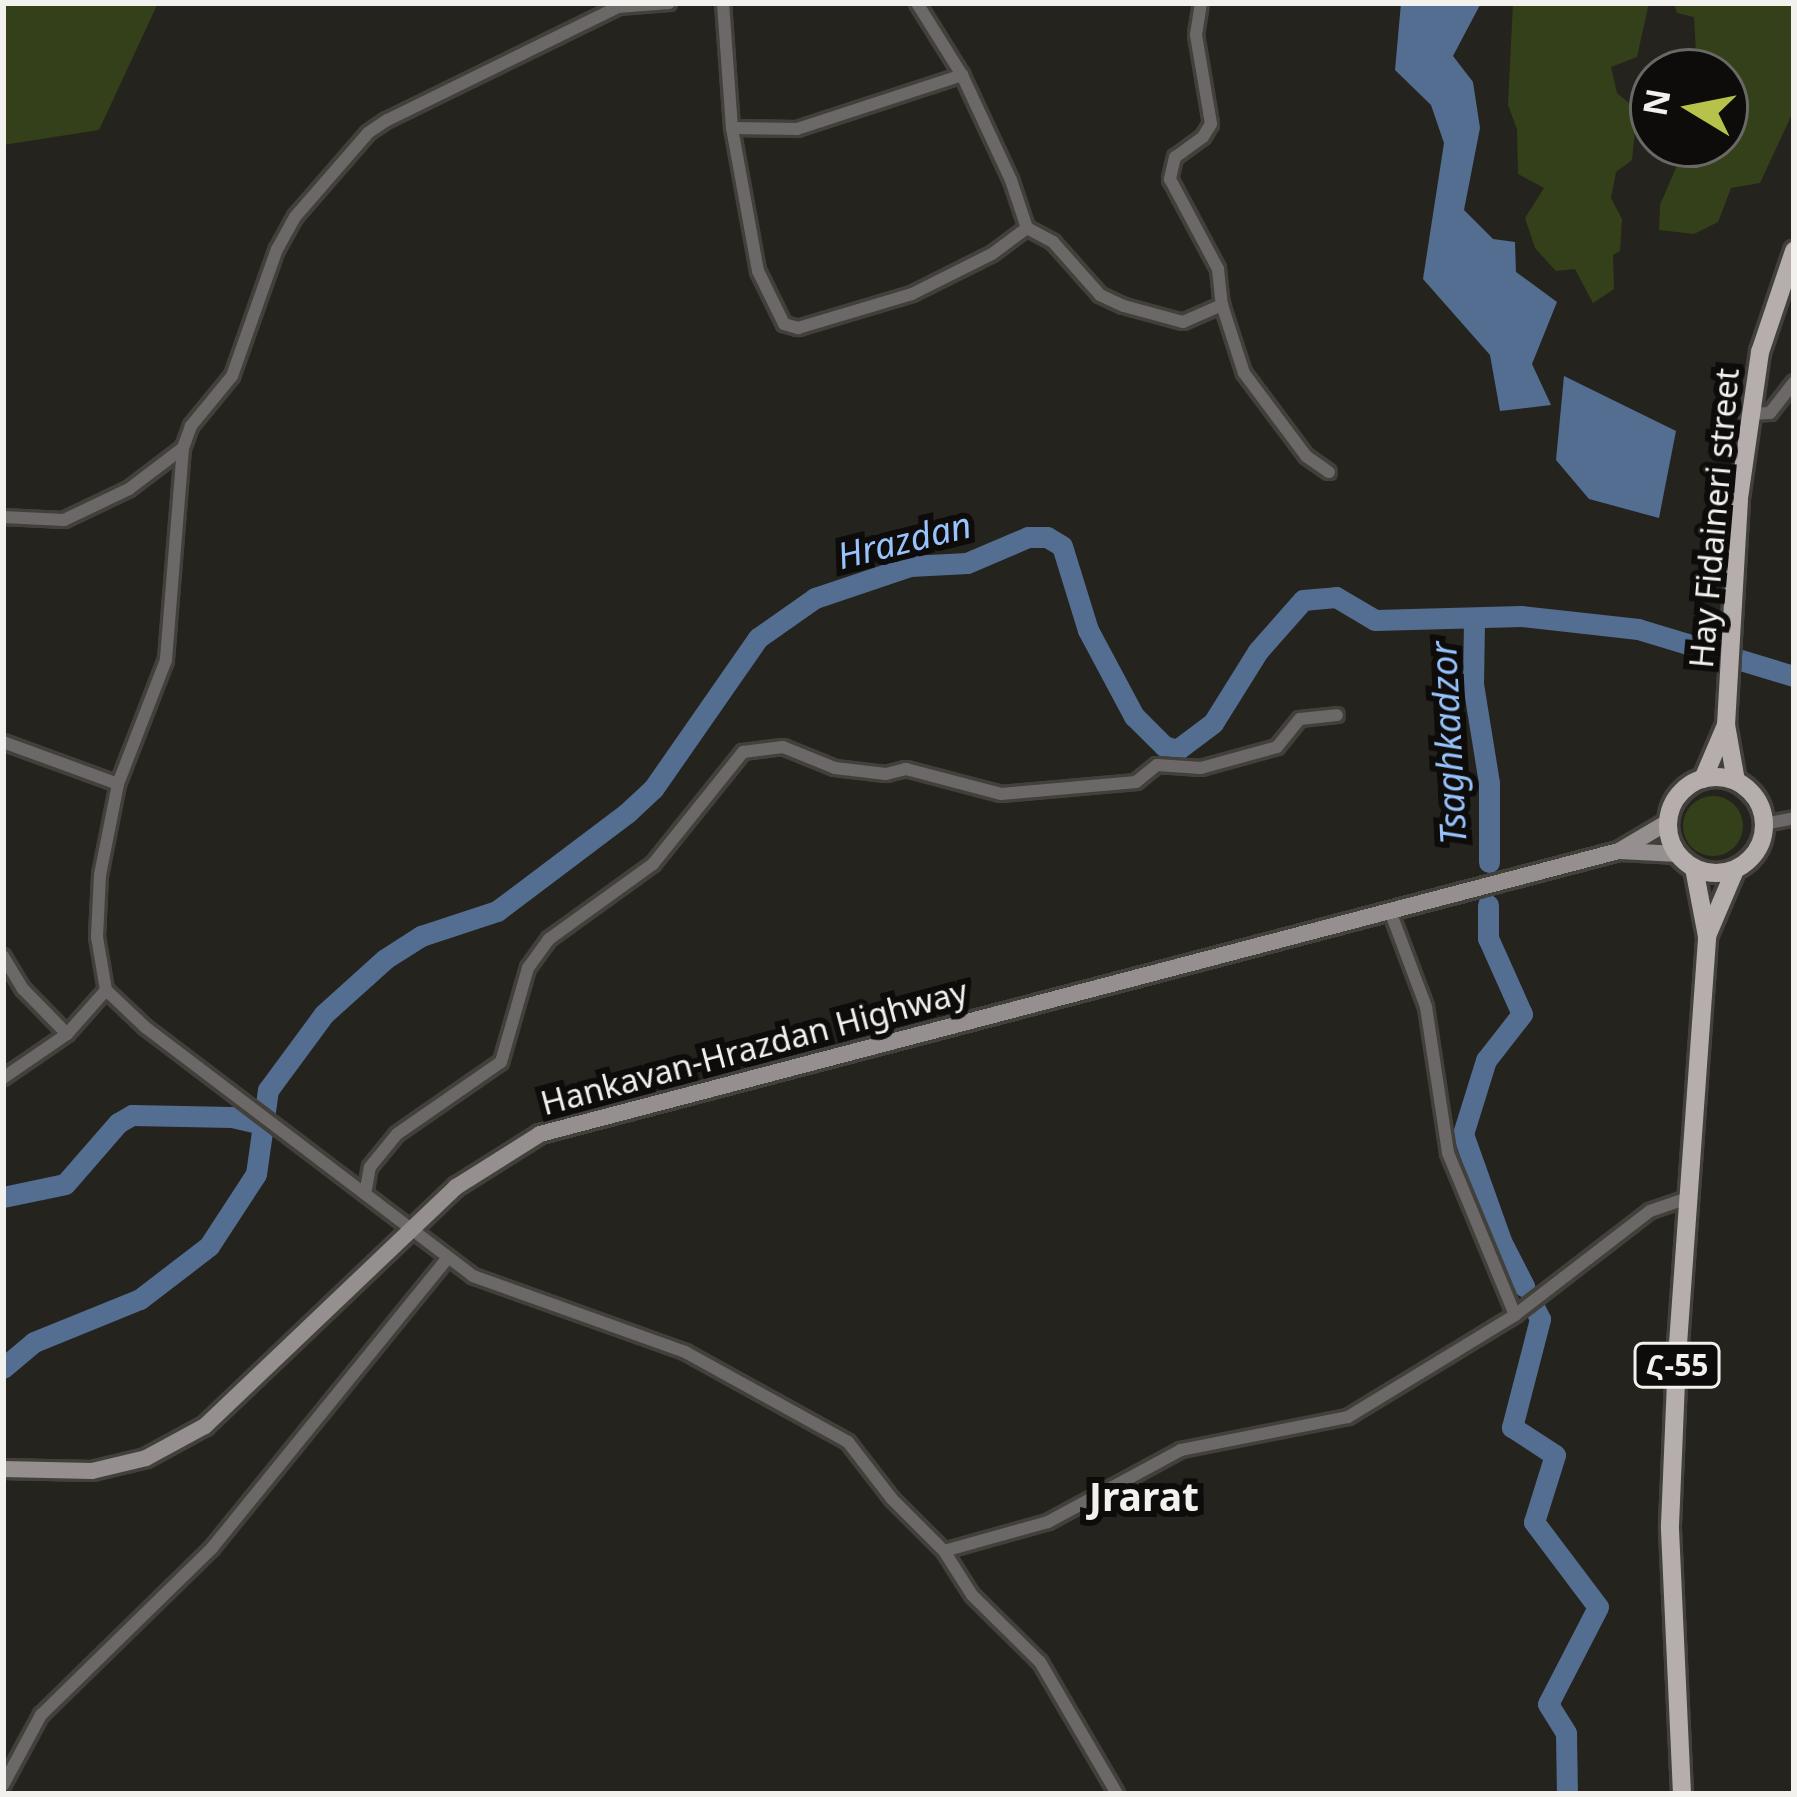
<!DOCTYPE html>
<meta charset="utf-8">
<style>
body{margin:0}
#map{position:relative;width:1797px;height:1797px;overflow:hidden;background:#25231e;font-family:"Noto Sans","Noto Sans Armenian",sans-serif}
div>[style]{position:absolute}
[style*='--x']{left:calc(var(--x)*1px);top:calc(var(--y)*1px);width:calc(var(--w)*1px);rotate:calc(var(--a)*1deg)}
.green>*{inset:0;background:#33401a}
.round{border-radius:50%}
.water>*{inset:0;background:#546e91}
.river>*{height:21px;margin:-10.5px;padding:0 10.5px;transform-origin:10.5px;border-radius:10.5px;background:#546e91}
.roads{filter:drop-shadow(3px 0 #42403b) drop-shadow(-3px 0 #42403b) drop-shadow(0 3px #42403b) drop-shadow(0 -3px #42403b)}
.minor>*{height:12px;margin:-6px;padding:0 6px;transform-origin:6px;border-radius:6px;background:#6c6868}
.secondary>*{height:16px;margin:-8px;padding:0 8px;transform-origin:8px;border-radius:8px;background:#958f8f}
.primary>*{height:18px;margin:-9px;padding:0 9px;transform-origin:9px;border-radius:9px;background:#b5aead}
.primary>.ring{margin:-9px;padding:0;box-sizing:content-box;background:none;border:18px solid #b5aead;border-radius:50%}
span{translate:-50% -50%;white-space:nowrap;text-align:center;line-height:1.15;-webkit-text-stroke:12px #0d0c0a;paint-order:stroke}
.shield-label span{padding:3px 9px;background:#0d0c0a;border:3px solid;border-radius:9px;-webkit-text-stroke-width:0}
.shield-label{font-size:30px;color:#f3f1ee;font-weight:700}
.street-label{font-size:33px;color:#f3f1ee}
.water-label{font-size:36px;color:#98c3fd;font-style:italic}
.quarter-label{font-size:39px;color:#f3f1ee;font-weight:700}
.frame{position:absolute;inset:0;border:6px solid #f3f1ee;pointer-events:none}
.north{position:absolute;left:1629px;top:48px;width:120px;height:120px;box-sizing:border-box;background:#0d0c0a;border:3px solid #696865;border-radius:50%;rotate:280deg;font-size:33px;font-weight:700;line-height:48px;text-align:center;color:#f3f1ee}
.north::after{content:'';display:block;margin:auto;width:42px;height:54px;background:#b6c249;clip-path:polygon(50% 0,100% 100%,50% 72%,0 100%)}
</style>
<div id="map">
<div class="green">
<i style="clip-path:polygon(3px 3px,158px 3px,99px 130px,3px 145px)"></i>
<i style="clip-path:polygon(1513px 3px,1649px 3px,1637px 57px,1611px 67px,1617px 93px,1637px 110px,1632px 160px,1616px 172px,1611px 198px,1622px 219px,1620px 251px,1613px 255px,1614px 289px,1593px 303px,1575px 269px,1556px 271px,1535px 248px,1525px 218px,1544px 188px,1518px 174px,1517px 129px,1508px 105px)"></i>
<i style="clip-path:polygon(1674px 3px,1794px 3px,1794px 110px,1760px 183px,1731px 188px,1718px 222px,1694px 234px,1659px 230px,1660px 205px,1678px 163px,1697px 144px,1725px 144px,1725px 72px,1697px 72px,1694px 17px,1677px 13px)"></i>
<i class="round" style="left:1683px;top:796px;width:60px;height:60px"></i>
</div>
<div class="water">
<i style="clip-path:polygon(1401px 3px,1481px 3px,1453px 56px,1473px 82px,1480px 128px,1464px 210px,1493px 239px,1515px 242px,1516px 272px,1557px 302px,1532px 364px,1551px 405px,1500px 411px,1490px 355px,1423px 279px,1444px 143px,1431px 105px,1395px 70px)"></i>
<i style="clip-path:polygon(1564px 376px,1676px 431px,1659px 518px,1589px 499px,1556px 460px)"></i>
</div>
<div class="river">
<i style="--x:1474;--y:621;--w:63;--a:90.9"></i>
<i style="--x:1473;--y:684;--w:100;--a:80.8"></i>
<i style="--x:1489;--y:783;--w:79;--a:90"></i>
<i style="--x:1488;--y:905;--w:33;--a:90"></i>
<i style="--x:1488;--y:938;--w:83;--a:65.9"></i>
<i style="--x:1522;--y:1014;--w:58;--a:128"></i>
<i style="--x:1486;--y:1060;--w:77;--a:107.3"></i>
<i style="--x:1463;--y:1134;--w:114;--a:70.4"></i>
<i style="--x:1501;--y:1241;--w:51;--a:62.9"></i>
<i style="--x:3;--y:1197;--w:63;--a:-11.8"></i>
<i style="--x:65;--y:1184;--w:81;--a:-49"></i>
<i style="--x:118;--y:1123;--w:16;--a:-30"></i>
<i style="--x:132;--y:1115;--w:100;--a:1.1"></i>
<i style="--x:232;--y:1117;--w:28;--a:13"></i>
<i style="--x:1535;--y:1309;--w:11;--a:63"></i>
<i style="--x:1540;--y:1319;--w:112;--a:104.5"></i>
<i style="--x:1512;--y:1427;--w:51;--a:33.1"></i>
<i style="--x:1555;--y:1455;--w:70;--a:107.4"></i>
<i style="--x:1534;--y:1522;--w:106;--a:53"></i>
<i style="--x:1598;--y:1607;--w:109;--a:117.3"></i>
<i style="--x:1548;--y:1704;--w:34;--a:58"></i>
<i style="--x:1566;--y:1733;--w:61;--a:89.1"></i>
<i style="--x:3;--y:1368;--w:40;--a:-40"></i>
<i style="--x:34;--y:1342;--w:114;--a:-22.1"></i>
<i style="--x:140;--y:1299;--w:87;--a:-37.5"></i>
<i style="--x:209;--y:1246;--w:86;--a:-56.9"></i>
<i style="--x:256;--y:1174;--w:85;--a:-81.9"></i>
<i style="--x:268;--y:1090;--w:94;--a:-53.6"></i>
<i style="--x:324;--y:1014;--w:82;--a:-42"></i>
<i style="--x:385;--y:959;--w:43;--a:-32.6"></i>
<i style="--x:421;--y:936;--w:80;--a:-18.2"></i>
<i style="--x:497;--y:911;--w:163;--a:-37"></i>
<i style="--x:627;--y:813;--w:35;--a:-43"></i>
<i style="--x:653;--y:789;--w:184;--a:-55.2"></i>
<i style="--x:758;--y:638;--w:70;--a:-35.1"></i>
<i style="--x:815;--y:598;--w:100;--a:-18.6"></i>
<i style="--x:910;--y:566;--w:57;--a:-3"></i>
<i style="--x:967;--y:563;--w:66;--a:-23.1"></i>
<i style="--x:1028;--y:537;--w:19;--a:0"></i>
<i style="--x:1047;--y:537;--w:17;--a:31"></i>
<i style="--x:1062;--y:546;--w:88;--a:72.8"></i>
<i style="--x:1088;--y:630;--w:98;--a:61.9"></i>
<i style="--x:1134;--y:716;--w:42;--a:45"></i>
<i style="--x:1164;--y:746;--w:14;--a:17"></i>
<i style="--x:1177;--y:750;--w:45;--a:-36.9"></i>
<i style="--x:1213;--y:723;--w:85;--a:-58"></i>
<i style="--x:1258;--y:651;--w:68;--a:-48.6"></i>
<i style="--x:1303;--y:600;--w:33;--a:-5"></i>
<i style="--x:1336;--y:597;--w:45;--a:30.5"></i>
<i style="--x:1375;--y:620;--w:146;--a:-1.6"></i>
<i style="--x:1521;--y:616;--w:118;--a:6.3"></i>
<i style="--x:1638;--y:629;--w:163;--a:16.8"></i>
</div>
<div class="roads">
<div class="minor">
<i style="--x:669;--y:3;--w:51;--a:175.5"></i>
<i style="--x:618;--y:7;--w:257;--a:153.9"></i>
<i style="--x:387;--y:120;--w:23;--a:146"></i>
<i style="--x:368;--y:133;--w:111;--a:131"></i>
<i style="--x:295;--y:217;--w:37;--a:119"></i>
<i style="--x:277;--y:249;--w:135;--a:109.5"></i>
<i style="--x:232;--y:376;--w:65;--a:129.4"></i>
<i style="--x:191;--y:426;--w:23;--a:110"></i>
<i style="--x:183;--y:448;--w:213;--a:94.6"></i>
<i style="--x:166;--y:660;--w:133;--a:111.2"></i>
<i style="--x:118;--y:784;--w:93;--a:101.2"></i>
<i style="--x:100;--y:875;--w:62;--a:92.8"></i>
<i style="--x:97;--y:937;--w:54;--a:80.4"></i>
<i style="--x:106;--y:990;--w:54;--a:43.5"></i>
<i style="--x:145;--y:1027;--w:412;--a:37.2"></i>
<i style="--x:473;--y:1276;--w:225;--a:19.7"></i>
<i style="--x:685;--y:1352;--w:186;--a:28.9"></i>
<i style="--x:848;--y:1442;--w:72;--a:52.3"></i>
<i style="--x:892;--y:1499;--w:74;--a:45"></i>
<i style="--x:944;--y:1551;--w:52;--a:57.5"></i>
<i style="--x:972;--y:1595;--w:95;--a:44.6"></i>
<i style="--x:1040;--y:1662;--w:153;--a:59.7"></i>
<i style="--x:723;--y:3;--w:125;--a:85.9"></i>
<i style="--x:732;--y:128;--w:145;--a:79.7"></i>
<i style="--x:758;--y:271;--w:59;--a:63.9"></i>
<i style="--x:784;--y:324;--w:15;--a:16"></i>
<i style="--x:798;--y:328;--w:119;--a:-16.6"></i>
<i style="--x:912;--y:294;--w:89;--a:-26.6"></i>
<i style="--x:992;--y:254;--w:44;--a:-36.6"></i>
<i style="--x:917;--y:3;--w:85;--a:58"></i>
<i style="--x:962;--y:75;--w:116;--a:65"></i>
<i style="--x:1011;--y:180;--w:51;--a:71.6"></i>
<i style="--x:1027;--y:228;--w:30;--a:28"></i>
<i style="--x:1053;--y:242;--w:71;--a:48.4"></i>
<i style="--x:1100;--y:295;--w:26;--a:25"></i>
<i style="--x:1124;--y:306;--w:61;--a:15.2"></i>
<i style="--x:1183;--y:322;--w:43;--a:-23.6"></i>
<i style="--x:1201;--y:3;--w:32;--a:99"></i>
<i style="--x:1196;--y:35;--w:90;--a:80.4"></i>
<i style="--x:1211;--y:124;--w:15;--a:122"></i>
<i style="--x:1203;--y:137;--w:34;--a:144"></i>
<i style="--x:1175;--y:157;--w:23;--a:103"></i>
<i style="--x:1170;--y:179;--w:102;--a:61.9"></i>
<i style="--x:1218;--y:269;--w:36;--a:84"></i>
<i style="--x:1222;--y:305;--w:71;--a:72.1"></i>
<i style="--x:1244;--y:373;--w:104;--a:53.2"></i>
<i style="--x:1306;--y:456;--w:28;--a:35"></i>
<i style="--x:732;--y:128;--w:65;--a:0.9"></i>
<i style="--x:797;--y:129;--w:174;--a:-18.1"></i>
<i style="--x:1749;--y:414;--w:21;--a:-3"></i>
<i style="--x:1770;--y:413;--w:39;--a:-52"></i>
<i style="--x:3;--y:517;--w:61;--a:2.8"></i>
<i style="--x:64;--y:520;--w:72;--a:-25.5"></i>
<i style="--x:129;--y:489;--w:68;--a:-37.2"></i>
<i style="--x:3;--y:742;--w:122;--a:20.1"></i>
<i style="--x:1764;--y:824;--w:31;--a:-11"></i>
<i style="--x:1390;--y:911;--w:103;--a:69.4"></i>
<i style="--x:1426;--y:1007;--w:148;--a:81.4"></i>
<i style="--x:1448;--y:1153;--w:175;--a:67.5"></i>
<i style="--x:3;--y:956;--w:39;--a:59"></i>
<i style="--x:23;--y:989;--w:63;--a:45.6"></i>
<i style="--x:3;--y:1078;--w:78;--a:-34.5"></i>
<i style="--x:67;--y:1034;--w:59;--a:-48.4"></i>
<i style="--x:366;--y:1189;--w:22;--a:-80"></i>
<i style="--x:370;--y:1167;--w:43;--a:-50.7"></i>
<i style="--x:397;--y:1134;--w:126;--a:-34.7"></i>
<i style="--x:501;--y:1062;--w:98;--a:-74"></i>
<i style="--x:528;--y:968;--w:36;--a:-54"></i>
<i style="--x:549;--y:939;--w:128;--a:-35.8"></i>
<i style="--x:653;--y:864;--w:144;--a:-51.2"></i>
<i style="--x:743;--y:752;--w:40;--a:-7.1"></i>
<i style="--x:783;--y:747;--w:56;--a:22"></i>
<i style="--x:835;--y:768;--w:51;--a:6.7"></i>
<i style="--x:886;--y:774;--w:21;--a:-14"></i>
<i style="--x:906;--y:769;--w:98;--a:14.7"></i>
<i style="--x:1001;--y:794;--w:136;--a:-5.1"></i>
<i style="--x:1136;--y:782;--w:27;--a:-39"></i>
<i style="--x:1157;--y:765;--w:44;--a:3.9"></i>
<i style="--x:1201;--y:768;--w:79;--a:-15.4"></i>
<i style="--x:1277;--y:747;--w:36;--a:-51"></i>
<i style="--x:1300;--y:719;--w:37;--a:-6"></i>
<i style="--x:944;--y:1551;--w:108;--a:-15.6"></i>
<i style="--x:1048;--y:1522;--w:151;--a:-28.4"></i>
<i style="--x:1181;--y:1450;--w:170;--a:-11.2"></i>
<i style="--x:1348;--y:1417;--w:196;--a:-31.4"></i>
<i style="--x:1515;--y:1315;--w:170;--a:-37.6"></i>
<i style="--x:1650;--y:1211;--w:40;--a:-18.9"></i>
<i style="--x:3;--y:1785;--w:80;--a:-61.5"></i>
<i style="--x:41;--y:1715;--w:239;--a:-44.3"></i>
<i style="--x:212;--y:1548;--w:372;--a:-50.9"></i>
</div>
<div class="secondary">
<i style="--x:1620;--y:851;--w:58;--a:3"></i>
<i style="--x:3;--y:1469;--w:89;--a:1.3"></i>
<i style="--x:92;--y:1471;--w:56;--a:-13.5"></i>
<i style="--x:146;--y:1458;--w:67;--a:-28.5"></i>
<i style="--x:205;--y:1426;--w:347;--a:-43.6"></i>
<i style="--x:456;--y:1187;--w:99;--a:-32.2"></i>
<i style="--x:540;--y:1134;--w:1115;--a:-14.7"></i>
<i style="--x:1619;--y:851;--w:57;--a:-30.6"></i>
</div>
<div class="primary">
<i class="ring" style="left:1668px;top:777px;width:78px;height:78px"></i>
<i style="--x:1703;--y:779;--w:59;--a:-66.9"></i>
<i style="--x:1736;--y:781;--w:57;--a:-100.1"></i>
<i style="--x:1726;--y:725;--w:227;--a:-86.7"></i>
<i style="--x:1739;--y:498;--w:148;--a:-81.8"></i>
<i style="--x:1760;--y:352;--w:107;--a:-71.4"></i>
<i style="--x:1694;--y:868;--w:69;--a:79.2"></i>
<i style="--x:1682;--y:1794;--w:269;--a:-92.6"></i>
<i style="--x:1670;--y:1525;--w:167;--a:-87.6"></i>
<i style="--x:1677;--y:1358;--w:423;--a:-85.9"></i>
<i style="--x:1707;--y:936;--w:72;--a:-67"></i>
</div>
</div>
<div class="shield-label">
<span style="left:1677px;top:1365px">Հ-55</span>
</div>
<div class="street-label">
<span style="left:1714px;top:518px;rotate:-85deg">Hay Fidaineri street</span>
<span style="left:754px;top:1047px;rotate:-15deg">Hankavan-Hrazdan Highway</span>
</div>
<div class="water-label">
<span style="left:904px;top:540px;rotate:-14deg">Hrazdan</span>
<span style="left:1448px;top:743px;rotate:-93deg">Tsaghkadzor</span>
</div>
<div class="quarter-label">
<span style="left:1144px;top:1496px">Jrarat</span>
</div>
<div class="frame"></div>
<div class="north">N</div>
</div>
